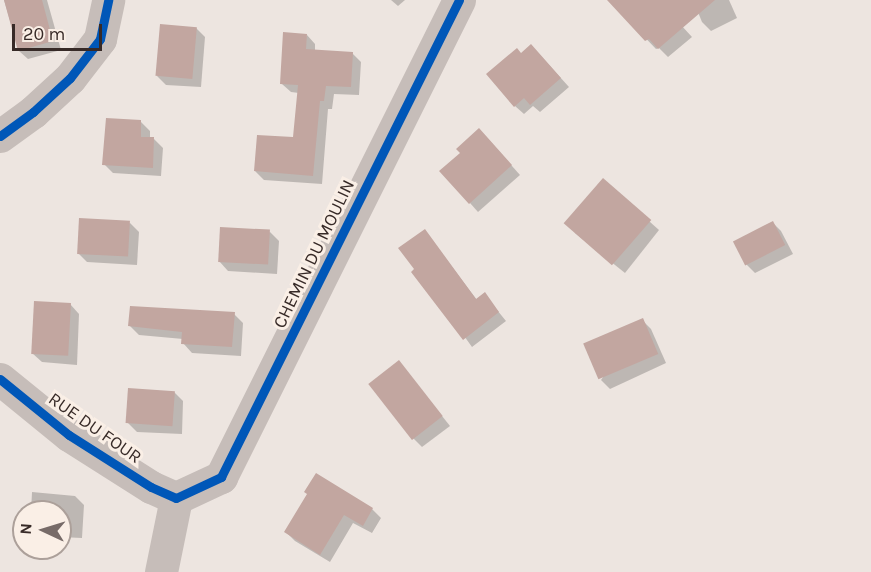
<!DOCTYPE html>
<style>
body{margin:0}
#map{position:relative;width:871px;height:572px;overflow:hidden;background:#ede5e0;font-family:Karla,sans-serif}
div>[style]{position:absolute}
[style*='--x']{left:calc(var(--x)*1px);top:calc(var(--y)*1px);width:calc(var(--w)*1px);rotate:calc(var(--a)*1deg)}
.shadow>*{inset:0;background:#0003}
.building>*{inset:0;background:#c2a6a0;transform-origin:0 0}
.minor>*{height:33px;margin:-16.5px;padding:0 16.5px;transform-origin:16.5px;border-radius:16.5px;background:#c6bdb9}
.cycleway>*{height:9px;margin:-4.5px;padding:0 4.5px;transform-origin:4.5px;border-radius:4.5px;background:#0057b8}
span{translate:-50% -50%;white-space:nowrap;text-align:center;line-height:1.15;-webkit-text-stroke:6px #faefe6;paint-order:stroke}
.street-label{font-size:18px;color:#372a27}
.north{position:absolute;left:12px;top:500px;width:60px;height:60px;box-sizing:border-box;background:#faefe6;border:2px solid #aca09a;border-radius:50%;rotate:274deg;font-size:16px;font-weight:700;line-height:24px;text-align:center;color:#372a27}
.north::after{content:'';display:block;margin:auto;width:21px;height:27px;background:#776b68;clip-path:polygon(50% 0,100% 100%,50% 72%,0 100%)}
.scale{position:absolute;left:12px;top:24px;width:90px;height:27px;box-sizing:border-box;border:3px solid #372a27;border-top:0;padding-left:8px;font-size:18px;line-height:21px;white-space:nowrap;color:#372a27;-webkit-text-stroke:4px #faefe6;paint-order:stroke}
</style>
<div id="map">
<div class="shadow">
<i style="clip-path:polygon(4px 0,47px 0,61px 50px,28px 59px,19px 51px)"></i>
<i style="clip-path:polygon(391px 0,405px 0,398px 6px)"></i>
<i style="clip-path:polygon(609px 0,658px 0,692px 37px,668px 57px,659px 48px,656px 49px)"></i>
<i style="clip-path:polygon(693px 0,729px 0,737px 18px,711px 31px,702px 22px)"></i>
<i style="clip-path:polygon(196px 28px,205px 37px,201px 87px,166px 85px,157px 76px)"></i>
<i style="clip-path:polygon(307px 35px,315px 44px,315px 51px,352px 53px,361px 62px,359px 95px,334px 94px,332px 109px,328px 109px,322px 184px,264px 180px,255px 171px,294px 139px,299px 93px,291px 92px,282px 84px)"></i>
<i style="clip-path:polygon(522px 55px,540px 55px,569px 87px,540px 112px,533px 106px,524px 114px,515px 106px)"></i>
<i style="clip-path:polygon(141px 122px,150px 131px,150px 139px,154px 139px,163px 148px,161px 176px,113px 173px,104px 164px)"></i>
<i style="clip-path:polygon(488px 139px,520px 175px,478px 212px,470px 203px)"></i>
<i style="clip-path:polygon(603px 180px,659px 230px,625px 273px,575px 233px)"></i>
<i style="clip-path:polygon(130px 223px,139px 232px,137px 265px,87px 262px,78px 253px)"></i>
<i style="clip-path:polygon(773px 223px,781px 231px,793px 254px,755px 273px,746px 264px)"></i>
<i style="clip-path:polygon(425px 231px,477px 300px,484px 294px,506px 321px,472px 347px,416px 269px)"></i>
<i style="clip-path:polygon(270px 232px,279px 241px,277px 274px,228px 271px,219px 261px)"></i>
<i style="clip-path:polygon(70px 304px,79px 314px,77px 365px,42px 362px,32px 353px)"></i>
<i style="clip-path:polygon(234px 314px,243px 323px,241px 356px,192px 353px,183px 343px,183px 339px,139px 335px,130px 326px)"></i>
<i style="clip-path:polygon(642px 320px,651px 329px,666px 363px,610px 389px,601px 380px)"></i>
<i style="clip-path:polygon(399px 362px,450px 426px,422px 447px,413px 438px)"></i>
<i style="clip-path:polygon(174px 392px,183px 401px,182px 434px,137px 432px,128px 423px)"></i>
<i style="clip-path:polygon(32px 492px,75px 496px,84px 505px,82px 538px,60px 537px,60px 512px,31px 512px)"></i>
<i style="clip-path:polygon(308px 495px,372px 509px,381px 518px,372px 533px,353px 523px,330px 562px,295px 541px,286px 532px)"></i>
</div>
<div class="building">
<i style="clip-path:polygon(4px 0,42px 0,53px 41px,18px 51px)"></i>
<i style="clip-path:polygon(607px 0,715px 0,658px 49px,649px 39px,645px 41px)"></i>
<i style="left:160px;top:24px;width:37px;height:52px;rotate:5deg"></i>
<i style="clip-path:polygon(283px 32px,307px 34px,306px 49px,353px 52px,351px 87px,326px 86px,324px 101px,320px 101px,313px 176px,254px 171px,257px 135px,293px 137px,298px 85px,280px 84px)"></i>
<i style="clip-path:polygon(531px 44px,561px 78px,530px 105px,524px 98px,514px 107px,486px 74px,517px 48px,521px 53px)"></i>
<i style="clip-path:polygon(106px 118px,141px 120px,141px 137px,154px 137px,153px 168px,102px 165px)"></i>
<i style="clip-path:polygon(479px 128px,512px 165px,469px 204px,439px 171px,460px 153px,456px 149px)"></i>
<i style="left:603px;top:178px;width:64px;height:60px;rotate:41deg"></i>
<i style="left:79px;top:218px;width:51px;height:36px;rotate:3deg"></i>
<i style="left:773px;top:221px;width:27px;height:45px;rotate:63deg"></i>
<i style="left:220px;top:227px;width:50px;height:35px;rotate:3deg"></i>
<i style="clip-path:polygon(425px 229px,476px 299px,485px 292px,499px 312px,463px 340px,411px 272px,414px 269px,398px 248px)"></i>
<i style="left:34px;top:301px;width:37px;height:53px;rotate:3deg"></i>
<i style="clip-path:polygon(130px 306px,235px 312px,232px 347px,181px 344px,182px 332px,128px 326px)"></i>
<i style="left:643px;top:318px;width:39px;height:65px;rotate:67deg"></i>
<i style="left:399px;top:360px;width:71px;height:39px;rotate:52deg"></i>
<i style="left:128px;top:388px;width:47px;height:35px;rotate:4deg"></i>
<i style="clip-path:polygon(316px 473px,373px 508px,363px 526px,344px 515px,320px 555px,284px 532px,307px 494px,304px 492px)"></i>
</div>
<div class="minor">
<i style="--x:0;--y:136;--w:41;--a:-36"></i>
<i style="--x:33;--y:112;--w:50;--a:-42.6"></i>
<i style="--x:70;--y:78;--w:49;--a:-52.4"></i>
<i style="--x:100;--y:39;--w:40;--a:-78"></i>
<i style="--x:0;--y:379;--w:89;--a:39.1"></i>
<i style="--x:69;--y:435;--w:97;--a:32.4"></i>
<i style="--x:151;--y:487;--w:27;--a:24"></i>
<i style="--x:176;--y:498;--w:50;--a:-25"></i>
<i style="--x:221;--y:477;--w:533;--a:-63.48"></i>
<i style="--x:161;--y:572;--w:76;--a:-78.5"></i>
</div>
<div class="cycleway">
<i style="--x:0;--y:136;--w:41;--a:-36"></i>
<i style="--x:33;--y:112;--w:50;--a:-42.6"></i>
<i style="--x:70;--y:78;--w:49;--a:-52.4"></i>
<i style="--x:100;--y:39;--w:40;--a:-78"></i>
<i style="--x:0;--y:379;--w:89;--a:39.1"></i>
<i style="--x:69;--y:435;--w:97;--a:32.4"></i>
<i style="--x:151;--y:487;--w:27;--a:24"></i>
<i style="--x:176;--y:498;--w:50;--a:-25"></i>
<i style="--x:221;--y:477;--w:533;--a:-63.48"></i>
</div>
<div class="street-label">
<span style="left:314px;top:254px;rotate:-64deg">CHEMIN DU MOULIN</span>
<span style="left:95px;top:428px;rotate:35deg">RUE DU FOUR</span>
</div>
<div class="north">N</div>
<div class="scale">20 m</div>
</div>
